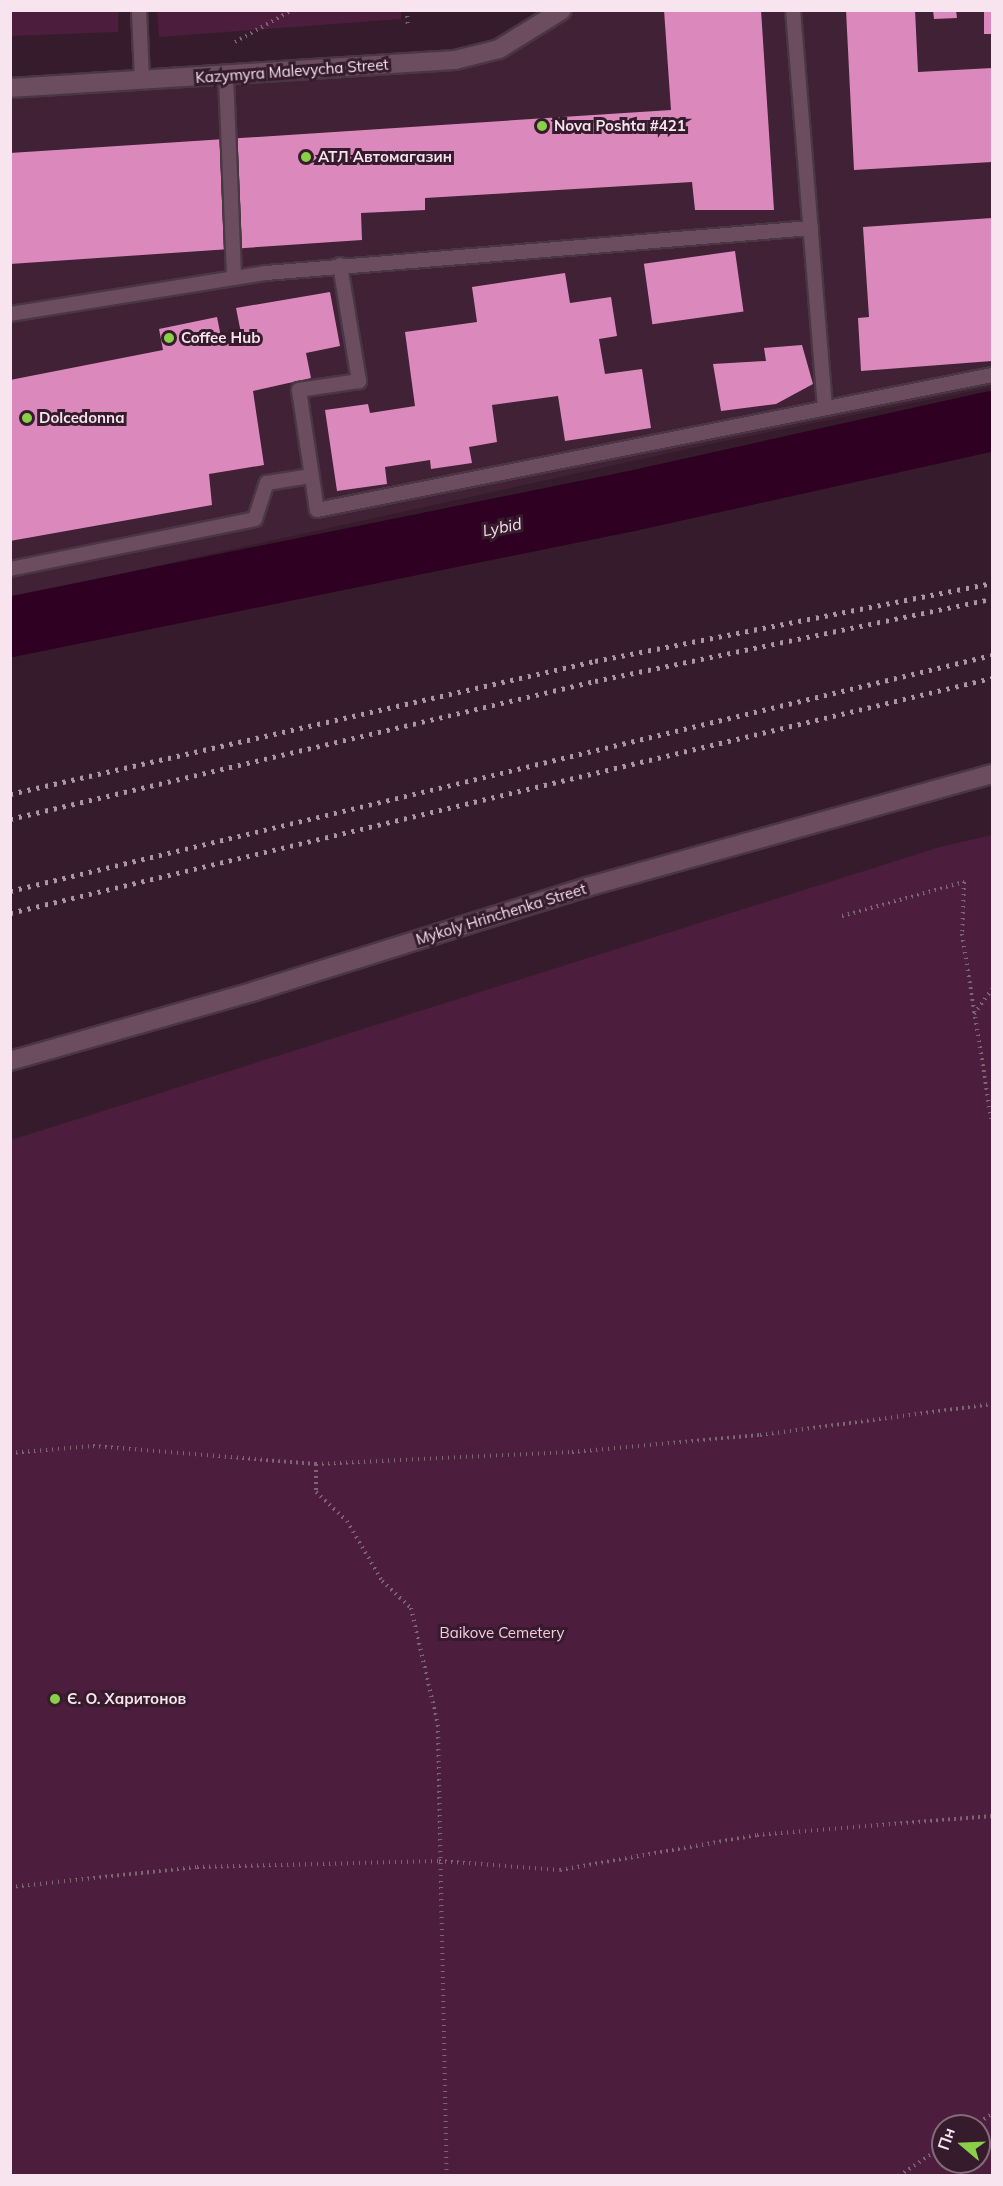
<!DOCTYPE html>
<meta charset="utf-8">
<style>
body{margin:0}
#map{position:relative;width:1003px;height:2186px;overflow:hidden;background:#351b2b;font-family:Mulish,sans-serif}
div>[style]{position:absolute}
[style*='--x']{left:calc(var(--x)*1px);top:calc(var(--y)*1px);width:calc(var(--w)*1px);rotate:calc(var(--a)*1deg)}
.built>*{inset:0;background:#412136}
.green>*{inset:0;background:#4d1d3d}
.river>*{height:60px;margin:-30px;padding:0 30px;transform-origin:30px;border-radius:30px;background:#2f0021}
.building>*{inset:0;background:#db89bc;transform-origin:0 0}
.path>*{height:4px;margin-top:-2px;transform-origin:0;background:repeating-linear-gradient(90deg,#7d6673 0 1.5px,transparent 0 6px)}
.roads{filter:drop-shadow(2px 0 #4b3644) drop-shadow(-2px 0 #4b3644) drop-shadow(0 2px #4b3644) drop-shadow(0 -2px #4b3644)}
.lane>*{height:14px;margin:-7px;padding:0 7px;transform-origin:7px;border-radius:7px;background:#6c4d5f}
.secondary>*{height:18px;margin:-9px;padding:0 9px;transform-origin:9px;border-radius:9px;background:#6c4d5f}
.rail>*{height:4.5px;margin-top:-2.25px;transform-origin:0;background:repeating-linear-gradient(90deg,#ac96a3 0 3px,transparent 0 9px)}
.dots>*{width:16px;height:16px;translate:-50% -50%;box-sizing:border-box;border:3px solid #351b2b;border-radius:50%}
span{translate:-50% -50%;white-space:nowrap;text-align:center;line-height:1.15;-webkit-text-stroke:6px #351b2b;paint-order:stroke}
.street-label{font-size:15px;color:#f7e4ee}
.poi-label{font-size:15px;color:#f7e4ee;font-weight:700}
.left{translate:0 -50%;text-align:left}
.park-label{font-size:15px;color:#f5c9e3}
.water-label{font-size:16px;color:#f3dce9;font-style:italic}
.frame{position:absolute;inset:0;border:12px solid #f7e4ee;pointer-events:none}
.north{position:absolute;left:931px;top:2114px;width:60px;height:60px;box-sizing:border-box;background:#351b2b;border:2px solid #836b79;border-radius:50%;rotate:289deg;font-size:16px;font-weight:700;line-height:24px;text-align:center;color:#f7e4ee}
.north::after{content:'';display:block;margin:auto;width:21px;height:27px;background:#89cf48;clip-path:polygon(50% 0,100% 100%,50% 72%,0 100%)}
</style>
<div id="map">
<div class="built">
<i style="clip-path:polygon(562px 11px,992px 11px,992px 387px,715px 443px,11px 598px,11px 88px,455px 60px)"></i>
</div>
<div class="green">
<i style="clip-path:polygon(11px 10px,118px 11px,118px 32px,11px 36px)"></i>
<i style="clip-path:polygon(401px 11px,401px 19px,159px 37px,157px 11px)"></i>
<i style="clip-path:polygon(evenodd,992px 835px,992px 2175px,11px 2175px,11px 1140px,940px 847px,992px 835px,943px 2126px,979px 2126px,979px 2162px,943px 2162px,943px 2126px)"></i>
</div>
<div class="river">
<i style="--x:10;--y:627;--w:630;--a:-11.45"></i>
<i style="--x:627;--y:502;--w:374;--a:-12.5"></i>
</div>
<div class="building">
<i style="clip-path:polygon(664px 10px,761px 10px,774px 210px,695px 210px,692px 182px,425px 198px,425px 210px,361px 213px,362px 240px,10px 264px,10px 153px,671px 110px)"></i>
<i style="clip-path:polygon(846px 10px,915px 10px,918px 72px,992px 68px,992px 162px,854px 170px)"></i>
<i style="clip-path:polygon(933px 10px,956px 10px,957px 18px,934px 19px)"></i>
<i style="left:984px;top:10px;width:8px;height:24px"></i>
<i style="clip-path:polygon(992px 218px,992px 361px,861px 371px,858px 318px,869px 317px,863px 227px)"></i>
<i style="left:735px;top:251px;width:61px;height:92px;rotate:82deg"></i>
<i style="clip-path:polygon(565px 273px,570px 303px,611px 297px,617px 336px,599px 339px,605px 374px,642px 369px,651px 428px,565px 441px,558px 396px,492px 405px,497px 442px,469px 447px,472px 463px,431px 469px,430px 460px,385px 467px,387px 484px,337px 491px,325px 410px,368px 404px,370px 413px,415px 406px,405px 332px,477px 322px,472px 287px)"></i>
<i style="clip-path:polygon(330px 292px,340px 346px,306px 353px,311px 378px,253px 391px,264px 465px,209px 474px,212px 505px,10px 541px,10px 380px,163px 350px,159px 329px,217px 317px,221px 337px,241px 333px,236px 308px)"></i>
<i style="clip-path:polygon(802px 345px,813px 384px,776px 404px,721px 411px,713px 364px,766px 361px,764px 348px)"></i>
</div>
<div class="path">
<i style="--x:407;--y:10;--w:17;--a:87"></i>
<i style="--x:235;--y:42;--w:65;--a:-29.3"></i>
<i style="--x:842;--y:916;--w:127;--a:-15.6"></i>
<i style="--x:964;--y:882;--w:52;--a:92.2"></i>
<i style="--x:962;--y:934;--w:192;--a:81"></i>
<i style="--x:974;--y:1014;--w:31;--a:-54"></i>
<i style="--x:10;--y:1453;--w:83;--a:-4.8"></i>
<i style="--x:93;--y:1446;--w:224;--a:4.6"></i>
<i style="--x:316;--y:1464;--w:256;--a:-2.7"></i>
<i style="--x:572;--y:1452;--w:189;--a:-5.2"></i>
<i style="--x:760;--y:1435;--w:234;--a:-7.6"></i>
<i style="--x:316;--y:1464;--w:28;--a:90"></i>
<i style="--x:316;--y:1492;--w:42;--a:43.1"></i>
<i style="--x:347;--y:1521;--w:69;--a:59.7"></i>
<i style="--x:382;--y:1581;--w:40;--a:43"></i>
<i style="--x:411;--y:1608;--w:120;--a:77"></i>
<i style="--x:438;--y:1725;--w:451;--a:88.9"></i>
<i style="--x:10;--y:1887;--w:188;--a:-6.1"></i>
<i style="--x:197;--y:1867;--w:242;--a:-1.4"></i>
<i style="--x:439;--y:1861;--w:121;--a:4.3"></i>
<i style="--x:560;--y:1870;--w:200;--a:-10.1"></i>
<i style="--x:757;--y:1835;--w:236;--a:-4.6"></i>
<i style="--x:974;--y:2126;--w:22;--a:-34"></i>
<i style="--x:899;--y:2176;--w:53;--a:-34.3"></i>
</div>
<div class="roads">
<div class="lane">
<i style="--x:139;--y:10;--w:70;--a:87.5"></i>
<i style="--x:793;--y:10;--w:399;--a:85.4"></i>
<i style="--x:226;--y:76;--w:200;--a:87.7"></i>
<i style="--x:340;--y:265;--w:118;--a:80.7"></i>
<i style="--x:359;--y:381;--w:61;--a:171.5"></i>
<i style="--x:299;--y:390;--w:121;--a:81.5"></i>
<i style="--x:317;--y:510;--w:688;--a:-11.31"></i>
<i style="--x:10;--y:314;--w:259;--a:-9.1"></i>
<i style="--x:266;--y:273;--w:547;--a:-4.72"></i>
<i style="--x:10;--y:569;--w:250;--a:-11.5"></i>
<i style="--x:255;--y:519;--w:38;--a:-72"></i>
<i style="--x:267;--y:483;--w:45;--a:-9"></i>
</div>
<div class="secondary">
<i style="--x:10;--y:88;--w:446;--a:-3.6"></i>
<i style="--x:455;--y:60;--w:45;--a:-14"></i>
<i style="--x:499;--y:49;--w:74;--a:-31.8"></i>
<i style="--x:10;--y:1061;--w:255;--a:-15.9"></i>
<i style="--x:255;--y:991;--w:348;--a:-17.4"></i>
<i style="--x:587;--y:887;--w:420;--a:-15.6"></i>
</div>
</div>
<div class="rail">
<i style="--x:10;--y:794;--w:600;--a:-12.81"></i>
<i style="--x:595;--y:661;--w:405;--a:-11.1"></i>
<i style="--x:10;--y:819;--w:601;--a:-13.27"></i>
<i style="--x:595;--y:681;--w:405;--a:-11.7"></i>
<i style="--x:10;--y:891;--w:1010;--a:-13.51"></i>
<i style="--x:10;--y:913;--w:1010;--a:-13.46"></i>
</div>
<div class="dots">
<i style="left:542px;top:126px;background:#89cf48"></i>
<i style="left:306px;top:157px;background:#89cf48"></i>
<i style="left:169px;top:338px;background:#89cf48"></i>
<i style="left:27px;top:418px;background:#89cf48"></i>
<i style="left:55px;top:1699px;background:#89cf48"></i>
</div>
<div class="street-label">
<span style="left:292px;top:71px;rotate:-4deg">Kazymyra Malevycha Street</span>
<span style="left:501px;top:914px;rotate:-17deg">Mykoly Hrinchenka Street</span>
</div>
<div class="poi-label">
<span class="left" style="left:554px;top:126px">Nova Poshta #421</span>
<span class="left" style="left:318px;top:157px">АТЛ Автомагазин</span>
<span class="left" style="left:181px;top:338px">Coffee Hub</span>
<span class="left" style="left:39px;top:418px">Dolcedonna</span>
<span class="left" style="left:67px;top:1699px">Є. О. Харитонов</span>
</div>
<div class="park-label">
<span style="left:502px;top:1633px">Baikove Cemetery</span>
</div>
<div class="water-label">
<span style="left:502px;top:527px;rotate:-11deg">Lybid</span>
</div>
<div class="frame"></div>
<div class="north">Пн</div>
</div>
